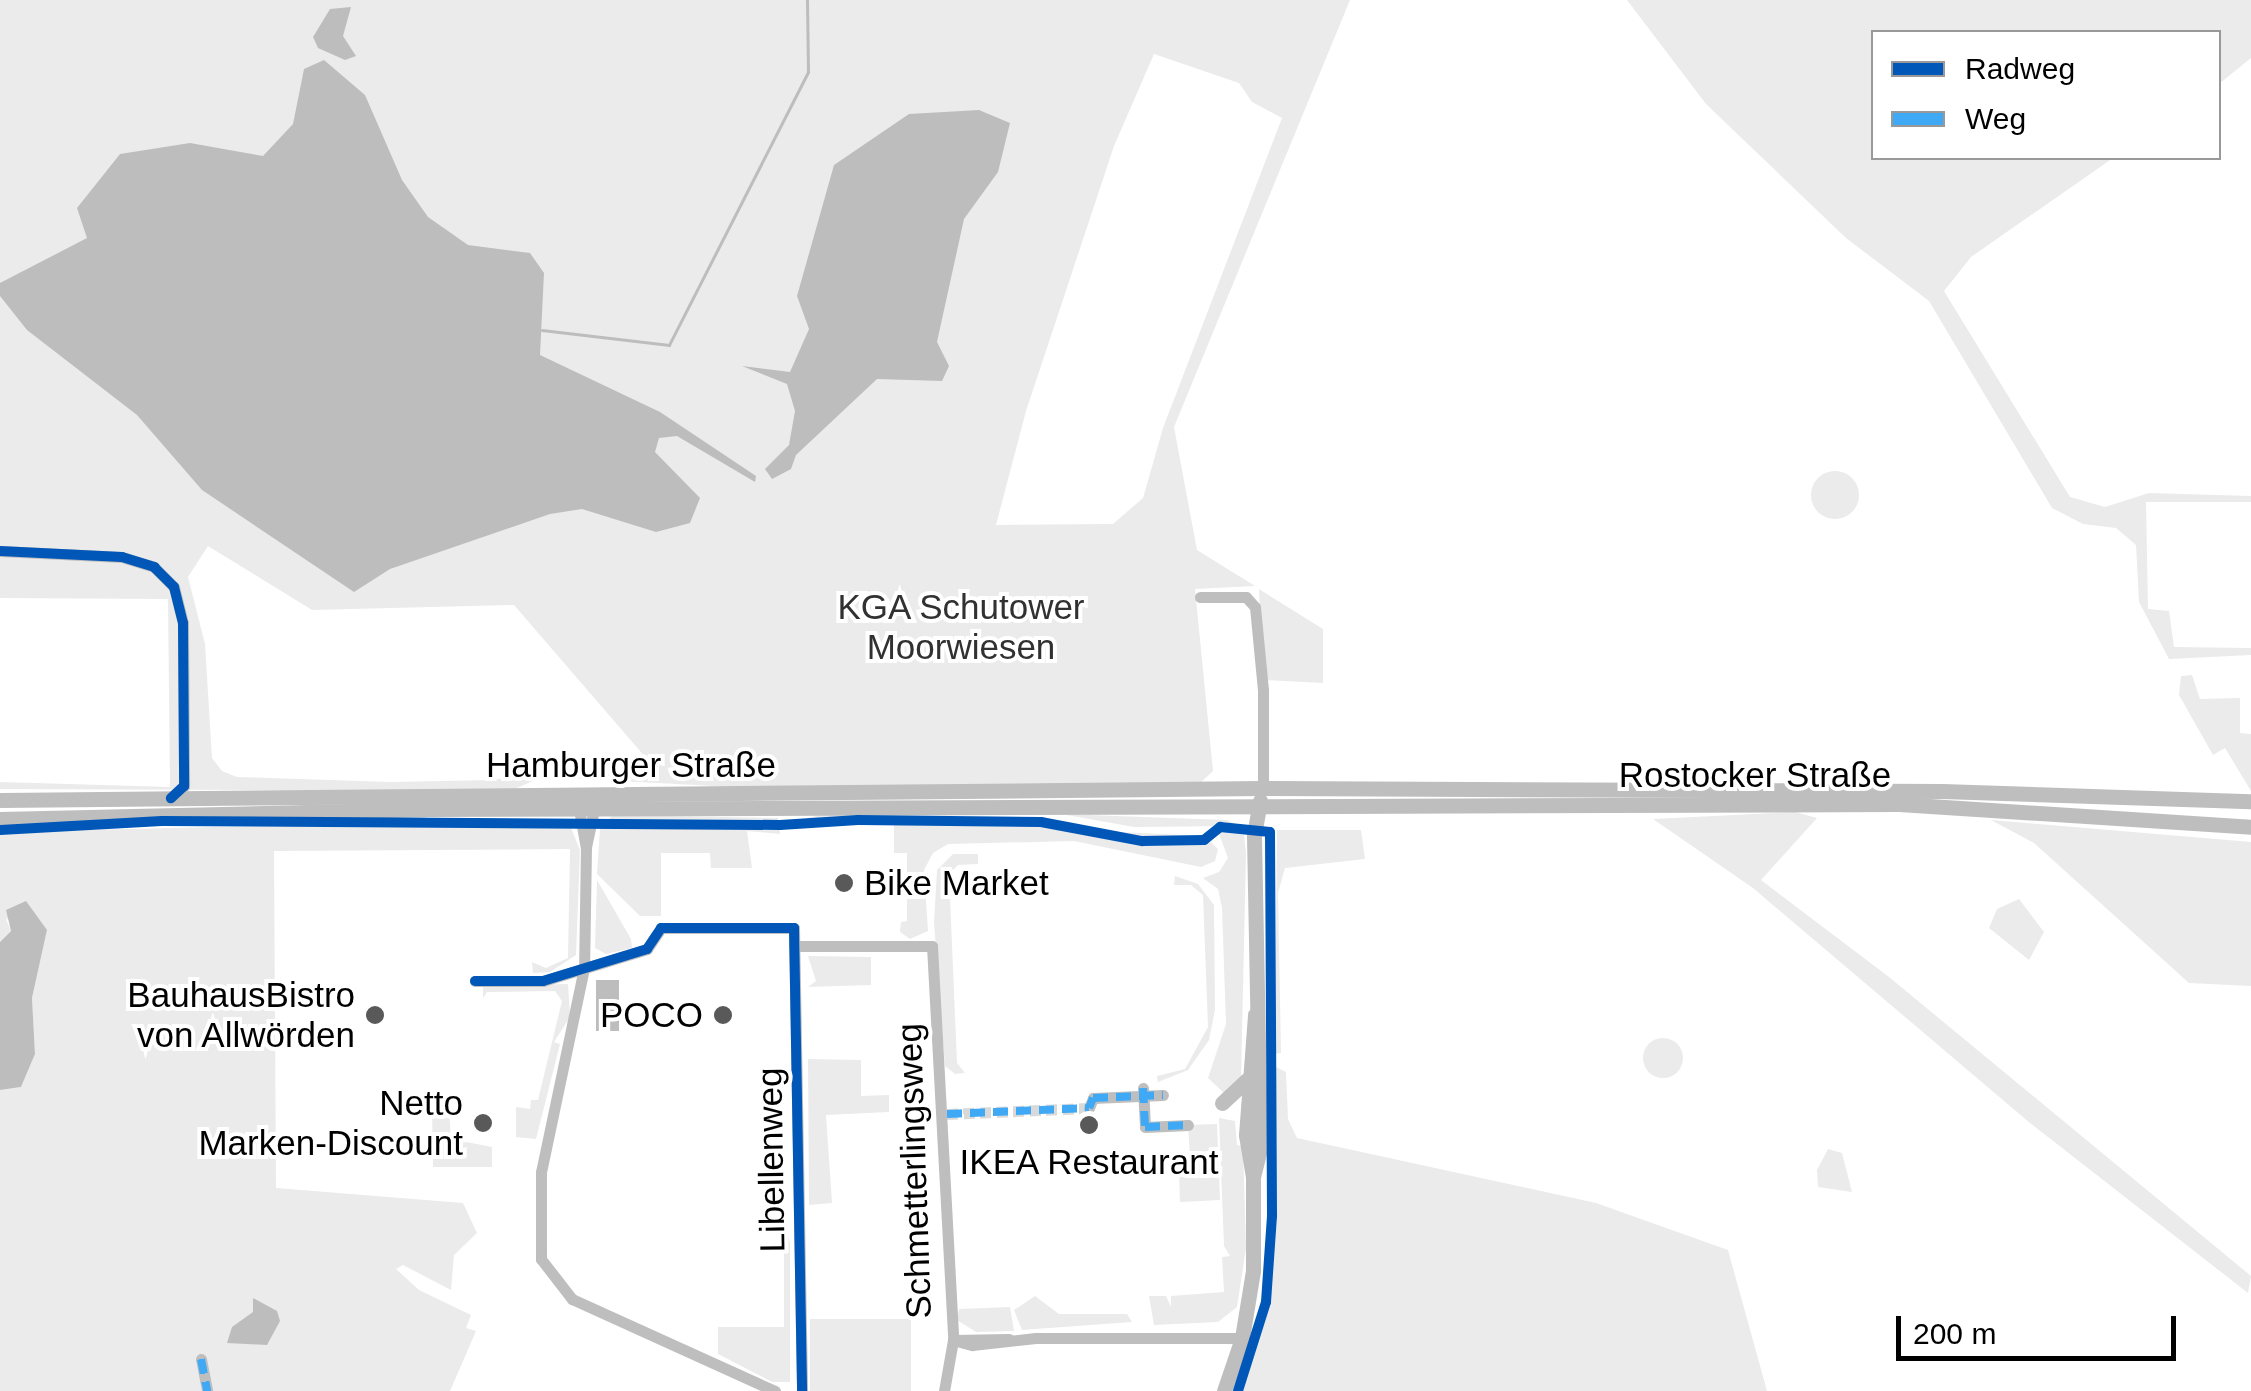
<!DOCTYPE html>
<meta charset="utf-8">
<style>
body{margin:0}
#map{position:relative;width:2251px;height:1391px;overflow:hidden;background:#fff;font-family:Arial,sans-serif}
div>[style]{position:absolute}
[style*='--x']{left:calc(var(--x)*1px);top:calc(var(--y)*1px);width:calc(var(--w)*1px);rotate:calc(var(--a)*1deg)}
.green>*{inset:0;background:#ebebeb;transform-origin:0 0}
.round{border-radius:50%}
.water>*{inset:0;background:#bdbdbd;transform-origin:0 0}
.stream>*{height:2.5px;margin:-1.25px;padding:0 1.25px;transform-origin:1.25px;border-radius:1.25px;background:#bdbdbd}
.minor-tunnel>*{height:11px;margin-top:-5.5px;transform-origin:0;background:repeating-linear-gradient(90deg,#d9d9d9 0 11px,transparent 0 16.5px)}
.minor>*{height:11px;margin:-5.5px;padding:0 5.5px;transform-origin:5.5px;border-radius:5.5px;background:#bebebe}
.major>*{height:15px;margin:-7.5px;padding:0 7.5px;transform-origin:7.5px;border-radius:7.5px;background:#bebebe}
.quiet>*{height:8px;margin-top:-4px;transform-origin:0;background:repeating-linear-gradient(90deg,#3fa9f5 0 15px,transparent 0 23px)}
.cycleway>*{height:10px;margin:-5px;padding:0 5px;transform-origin:5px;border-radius:5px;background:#0057b8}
.dots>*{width:28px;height:28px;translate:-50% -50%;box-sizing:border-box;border:5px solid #fff;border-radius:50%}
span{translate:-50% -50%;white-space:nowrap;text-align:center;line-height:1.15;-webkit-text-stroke:8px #fff;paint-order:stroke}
.park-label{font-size:35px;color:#313131}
.street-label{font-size:35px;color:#000}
.poi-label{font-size:35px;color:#000}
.left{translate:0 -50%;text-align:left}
.right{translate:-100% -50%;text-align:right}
.legend{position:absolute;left:1871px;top:30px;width:350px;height:130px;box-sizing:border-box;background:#fff;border:2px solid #999;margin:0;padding:12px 18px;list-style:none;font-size:30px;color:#000}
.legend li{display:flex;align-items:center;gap:20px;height:50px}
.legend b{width:50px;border:2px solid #999}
.scale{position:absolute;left:1896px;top:1316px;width:280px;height:45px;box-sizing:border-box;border:5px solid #000;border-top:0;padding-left:12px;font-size:30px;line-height:35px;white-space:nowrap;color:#000;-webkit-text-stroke:8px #fff;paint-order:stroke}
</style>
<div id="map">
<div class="green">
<i style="clip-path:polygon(evenodd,0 0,1350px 0,1174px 427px,1197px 550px,1255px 586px,1195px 589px,1213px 771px,1199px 784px,753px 788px,561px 778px,535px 780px,510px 791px,0 789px,0 782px,170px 787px,168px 599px,0 598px,0 0,1154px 54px,1239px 83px,1252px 102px,1282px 118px,1163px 428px,1143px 498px,1113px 524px,996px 525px,1026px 411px,1114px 146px,1154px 54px,0 0,208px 546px,312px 610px,514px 605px,659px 773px,553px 769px,493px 780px,390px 782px,237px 777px,222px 771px,212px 758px,205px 644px,188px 577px,208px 546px)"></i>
<i style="clip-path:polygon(1627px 0,2251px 0,2251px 58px,2219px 84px,2218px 32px,1874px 32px,1874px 158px,2113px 158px,1971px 257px,1944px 291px,2070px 497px,2105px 507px,2149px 493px,2251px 496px,2251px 502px,2146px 502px,2148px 609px,2169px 611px,2174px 647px,2251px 648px,2251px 655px,2169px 659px,2139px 602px,2136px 545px,2116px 528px,2083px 524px,2052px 508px,1929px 301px,1846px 238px,1706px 104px)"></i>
<i class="round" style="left:1811px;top:471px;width:48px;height:48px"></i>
<i style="clip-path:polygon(1259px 589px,1323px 629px,1323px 683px,1263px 680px)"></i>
<i style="clip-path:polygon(2192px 675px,2200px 699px,2240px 698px,2240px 733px,2251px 734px,2251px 791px,2225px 748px,2213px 755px,2179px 695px,2181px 676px)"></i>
<i style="clip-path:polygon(1795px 812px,1817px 818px,1761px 880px,1889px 977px,2251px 1276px,2248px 1293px,2030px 1123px,1753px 888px,1653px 819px)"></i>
<i style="clip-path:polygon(828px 814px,1050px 819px,1118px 832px,1204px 836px,1218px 849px,1215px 861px,1201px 867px,1074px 841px,948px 844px,933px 853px,924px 870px,928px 931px,910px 939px,900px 932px,901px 922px,907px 921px,907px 853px,894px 853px,894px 823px,807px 824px,807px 818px)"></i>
<i style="clip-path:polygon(1061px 814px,1227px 820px,1240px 826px,1134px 827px)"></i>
<i style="clip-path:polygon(613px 815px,778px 818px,780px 834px,747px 831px,752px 868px,711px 868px,710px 853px,661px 853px,661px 916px,640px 916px,597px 874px,600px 828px)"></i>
<i style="clip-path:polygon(1991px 820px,2251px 842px,2251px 986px,2189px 983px,2034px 843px)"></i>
<i style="clip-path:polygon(429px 822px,571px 828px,580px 850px,576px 955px,550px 972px,533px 973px,532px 962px,546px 968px,568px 958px,570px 849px,274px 851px,276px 1188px,463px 1203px,477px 1233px,454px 1255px,451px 1290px,403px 1265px,396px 1269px,419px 1290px,471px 1315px,466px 1328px,476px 1331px,450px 1391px,0 1391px,0 1090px,21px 1087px,35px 1054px,32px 998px,47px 930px,6px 919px,11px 931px,0 942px,0 832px)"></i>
<i style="clip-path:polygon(1277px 830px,1361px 830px,1365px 859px,1285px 868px,1278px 893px,1281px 1053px,1275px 1054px)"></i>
<i style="clip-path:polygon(1218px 831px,1244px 835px,1246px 853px,1241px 1080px,1224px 1093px,1208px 1078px,1226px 1024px,1222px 908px,1218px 889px,1203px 878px,1219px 872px,1228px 858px)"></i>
<i style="clip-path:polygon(953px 854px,978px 854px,978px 864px,958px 865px,949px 874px,957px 1063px,965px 1073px,955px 1074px,945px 1066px,934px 923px,937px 870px)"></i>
<i style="clip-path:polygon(1175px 876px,1198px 884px,1214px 905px,1215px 1010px,1209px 1040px,1188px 1070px,1158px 1082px,1157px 1076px,1185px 1069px,1208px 1027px,1203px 895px,1191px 885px,1174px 885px)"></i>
<i style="clip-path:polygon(597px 880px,631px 939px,632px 948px,606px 954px,595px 948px)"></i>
<i style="clip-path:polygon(2019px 899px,2044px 932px,2029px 960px,1989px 928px,1997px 909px)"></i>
<i style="clip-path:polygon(808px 956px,871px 957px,871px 985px,808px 987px,816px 981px)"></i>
<i style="clip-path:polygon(568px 984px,570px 1017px,554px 1042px,560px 1044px,536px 1139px,516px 1137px,516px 1107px,530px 1109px,531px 1100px,538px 1100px,562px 1001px,555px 991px,487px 992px,483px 998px,483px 986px)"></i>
<i class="round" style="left:1643px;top:1038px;width:40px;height:40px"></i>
<i style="clip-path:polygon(808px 1059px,861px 1060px,861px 1096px,889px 1095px,889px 1112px,826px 1115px,832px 1203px,809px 1205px)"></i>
<i style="clip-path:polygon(1274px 1066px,1286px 1072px,1288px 1119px,1297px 1138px,1596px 1203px,1728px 1250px,1767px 1391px,1240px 1391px,1268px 1298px)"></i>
<i style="clip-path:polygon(449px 1109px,451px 1139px,492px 1147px,492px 1167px,433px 1167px,432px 1110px)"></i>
<i style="clip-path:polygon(1219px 1118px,1235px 1121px,1237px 1145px,1243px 1146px,1246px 1248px,1237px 1307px,1218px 1322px,1154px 1325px,1149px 1296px,1166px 1296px,1171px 1307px,1171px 1296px,1224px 1292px,1222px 1257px,1230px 1256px,1224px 1246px)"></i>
<i style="clip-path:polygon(1217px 1124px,1220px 1200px,1180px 1202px,1179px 1174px,1191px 1173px,1188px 1125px)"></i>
<i style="clip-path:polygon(1828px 1149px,1842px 1153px,1852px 1192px,1818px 1187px,1817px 1170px)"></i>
<i style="clip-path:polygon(784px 1223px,790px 1243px,790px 1382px,772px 1382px,718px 1354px,718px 1327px,784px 1327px)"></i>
<i style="clip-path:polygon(1035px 1296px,1059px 1314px,1127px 1314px,1132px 1322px,1022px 1330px,1014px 1310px)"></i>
<i style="clip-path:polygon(1010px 1307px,1014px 1331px,976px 1332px,957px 1320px,959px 1309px)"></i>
<i style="left:911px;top:1319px;width:72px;height:101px;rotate:90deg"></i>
</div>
<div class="water">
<i style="clip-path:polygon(351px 7px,343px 36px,356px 56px,345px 60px,318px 48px,313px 37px,330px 9px)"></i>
<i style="clip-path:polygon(324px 60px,365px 95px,402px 180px,428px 217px,468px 245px,530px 253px,544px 273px,540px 355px,660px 412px,756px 476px,755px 482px,677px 436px,659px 438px,655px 452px,700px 498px,690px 523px,656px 532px,582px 509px,550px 514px,390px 569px,354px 592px,202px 490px,137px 415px,27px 330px,0 296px,0 283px,87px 238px,77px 208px,120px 154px,190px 143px,263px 156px,293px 124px,304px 69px)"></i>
<i style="clip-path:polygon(979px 110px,1010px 123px,998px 172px,964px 219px,937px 342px,949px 366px,942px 381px,877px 379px,796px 455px,791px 469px,772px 479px,765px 469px,789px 445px,795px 411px,787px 384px,742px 366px,790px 372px,809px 329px,797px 296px,834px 165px,909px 114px)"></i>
<i style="clip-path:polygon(26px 901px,47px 930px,32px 998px,35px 1054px,21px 1087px,0 1090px,0 942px,11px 931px,6px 910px)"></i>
<i style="left:596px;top:980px;width:23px;height:51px"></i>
<i style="clip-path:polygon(253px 1298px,277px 1311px,280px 1321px,267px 1345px,227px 1343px,232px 1327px,253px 1312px)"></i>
</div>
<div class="stream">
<i style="--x:542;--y:330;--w:128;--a:6.7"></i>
<i style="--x:669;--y:345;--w:306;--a:-63"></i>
<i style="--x:808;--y:72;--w:72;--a:-90.8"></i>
</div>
<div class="minor-tunnel">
<i style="--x:947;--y:1114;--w:142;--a:-2.4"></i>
</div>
<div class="minor">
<i style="--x:0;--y:551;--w:122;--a:2.8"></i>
<i style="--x:122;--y:557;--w:34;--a:17"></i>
<i style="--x:154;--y:567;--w:28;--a:45"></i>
<i style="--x:174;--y:587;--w:37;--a:76"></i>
<i style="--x:183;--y:623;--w:163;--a:89.6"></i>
<i style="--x:184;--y:786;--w:18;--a:137"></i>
<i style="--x:1200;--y:597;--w:46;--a:0"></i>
<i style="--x:1246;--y:597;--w:13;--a:48"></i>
<i style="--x:1255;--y:607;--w:83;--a:84.5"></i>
<i style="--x:1263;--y:690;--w:98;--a:90"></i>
<i style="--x:579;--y:809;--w:39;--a:80"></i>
<i style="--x:586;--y:847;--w:121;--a:90.9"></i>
<i style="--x:584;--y:968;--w:208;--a:101.9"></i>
<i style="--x:541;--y:1172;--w:87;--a:90"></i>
<i style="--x:541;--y:1259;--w:51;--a:52.2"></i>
<i style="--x:572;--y:1299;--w:223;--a:24.4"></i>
<i style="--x:586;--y:847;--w:40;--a:-78"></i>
<i style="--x:794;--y:946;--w:138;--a:0"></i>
<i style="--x:932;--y:946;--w:395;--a:86.9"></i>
<i style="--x:953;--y:1340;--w:52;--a:100"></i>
<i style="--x:475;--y:981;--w:68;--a:0"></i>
<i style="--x:543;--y:981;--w:109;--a:-17.1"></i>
<i style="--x:647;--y:949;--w:25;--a:-56"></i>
<i style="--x:661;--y:928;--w:133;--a:0"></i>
<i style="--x:794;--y:928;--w:463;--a:89"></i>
<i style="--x:1143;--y:1088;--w:39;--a:87"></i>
<i style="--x:1145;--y:1127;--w:43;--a:-2.7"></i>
<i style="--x:1089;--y:1108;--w:11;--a:-68"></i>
<i style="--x:1093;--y:1098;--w:70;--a:-2.5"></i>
<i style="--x:1009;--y:1339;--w:56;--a:179"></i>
<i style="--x:953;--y:1340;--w:20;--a:15"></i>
<i style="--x:972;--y:1345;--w:64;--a:-6.2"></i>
<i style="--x:1036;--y:1338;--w:206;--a:0"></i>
<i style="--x:201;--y:1359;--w:33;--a:79"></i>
</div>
<div class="major">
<i style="--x:0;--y:800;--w:1263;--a:-0.54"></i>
<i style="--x:1263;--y:788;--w:679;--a:0.25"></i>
<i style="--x:1942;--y:791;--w:309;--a:1.9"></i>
<i style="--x:0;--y:819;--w:425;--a:-1.3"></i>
<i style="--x:425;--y:809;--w:1474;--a:-0.19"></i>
<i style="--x:1899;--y:804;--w:353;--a:3.7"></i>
<i style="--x:1222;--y:1103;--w:34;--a:-43"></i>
<i style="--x:1253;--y:1177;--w:29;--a:-76"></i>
<i style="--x:1260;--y:1149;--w:314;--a:-91.1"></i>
<i style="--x:1254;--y:835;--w:35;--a:-80"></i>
<i style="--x:1224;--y:1391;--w:56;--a:-71.2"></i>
<i style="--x:1242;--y:1338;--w:68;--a:-80.7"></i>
<i style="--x:1253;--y:1271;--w:94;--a:-90"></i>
<i style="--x:1253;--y:1177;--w:43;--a:-99.5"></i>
<i style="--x:1246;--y:1135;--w:121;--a:-85.7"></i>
</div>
<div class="quiet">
<i style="--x:1143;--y:1088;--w:39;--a:87"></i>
<i style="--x:1145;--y:1127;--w:43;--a:-2.7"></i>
<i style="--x:947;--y:1114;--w:142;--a:-2.4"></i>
<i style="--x:1089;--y:1108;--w:11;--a:-68"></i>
<i style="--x:1093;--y:1098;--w:70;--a:-2.5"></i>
<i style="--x:201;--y:1359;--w:33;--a:79"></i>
</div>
<div class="cycleway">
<i style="--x:0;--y:551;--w:122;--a:2.8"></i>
<i style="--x:122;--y:557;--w:34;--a:17"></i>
<i style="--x:154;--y:567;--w:28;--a:45"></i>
<i style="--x:174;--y:587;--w:37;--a:76"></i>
<i style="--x:183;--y:623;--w:163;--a:89.6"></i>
<i style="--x:184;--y:786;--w:18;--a:137"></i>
<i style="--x:0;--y:830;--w:162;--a:-3.2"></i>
<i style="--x:162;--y:821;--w:618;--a:0.37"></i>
<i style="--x:780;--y:825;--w:78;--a:-3.7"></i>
<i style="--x:858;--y:820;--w:183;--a:0.6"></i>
<i style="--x:1041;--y:822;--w:103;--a:10.7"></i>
<i style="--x:1142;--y:841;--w:62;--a:-0.9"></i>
<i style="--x:1204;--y:840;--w:21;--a:-39"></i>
<i style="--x:1220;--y:827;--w:50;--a:5.7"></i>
<i style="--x:1270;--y:832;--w:384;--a:89.7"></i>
<i style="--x:1272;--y:1216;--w:86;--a:94"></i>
<i style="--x:1266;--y:1302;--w:93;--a:107.5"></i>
<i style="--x:475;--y:981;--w:68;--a:0"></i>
<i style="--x:543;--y:981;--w:109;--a:-17.1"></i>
<i style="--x:647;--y:949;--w:25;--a:-56"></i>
<i style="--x:661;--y:928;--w:133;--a:0"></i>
<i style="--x:794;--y:928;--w:463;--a:89"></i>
</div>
<div class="dots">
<i style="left:844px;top:883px;background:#595959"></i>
<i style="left:375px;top:1015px;background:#595959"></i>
<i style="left:723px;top:1015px;background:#595959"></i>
<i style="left:483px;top:1123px;background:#595959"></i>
<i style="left:1089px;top:1125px;background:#595959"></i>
</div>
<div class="park-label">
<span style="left:961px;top:627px">KGA Schutower<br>Moorwiesen</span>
</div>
<div class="street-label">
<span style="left:631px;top:765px">Hamburger Straße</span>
<span style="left:1755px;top:775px">Rostocker Straße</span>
<span style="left:771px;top:1160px;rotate:-91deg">Libellenweg</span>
<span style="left:914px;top:1171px;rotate:-92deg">Schmetterlingsweg</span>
</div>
<div class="poi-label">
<span class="left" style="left:864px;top:883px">Bike Market</span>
<span class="right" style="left:355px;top:1015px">BauhausBistro<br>von Allwörden</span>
<span class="right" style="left:703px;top:1015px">POCO</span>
<span class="right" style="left:463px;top:1123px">Netto<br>Marken-Discount</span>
<span style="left:1089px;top:1162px">IKEA Restaurant</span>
</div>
<ul class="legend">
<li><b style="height:12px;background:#0057b8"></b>Radweg</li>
<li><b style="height:12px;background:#3fa9f5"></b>Weg</li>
</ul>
<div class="scale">200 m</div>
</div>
